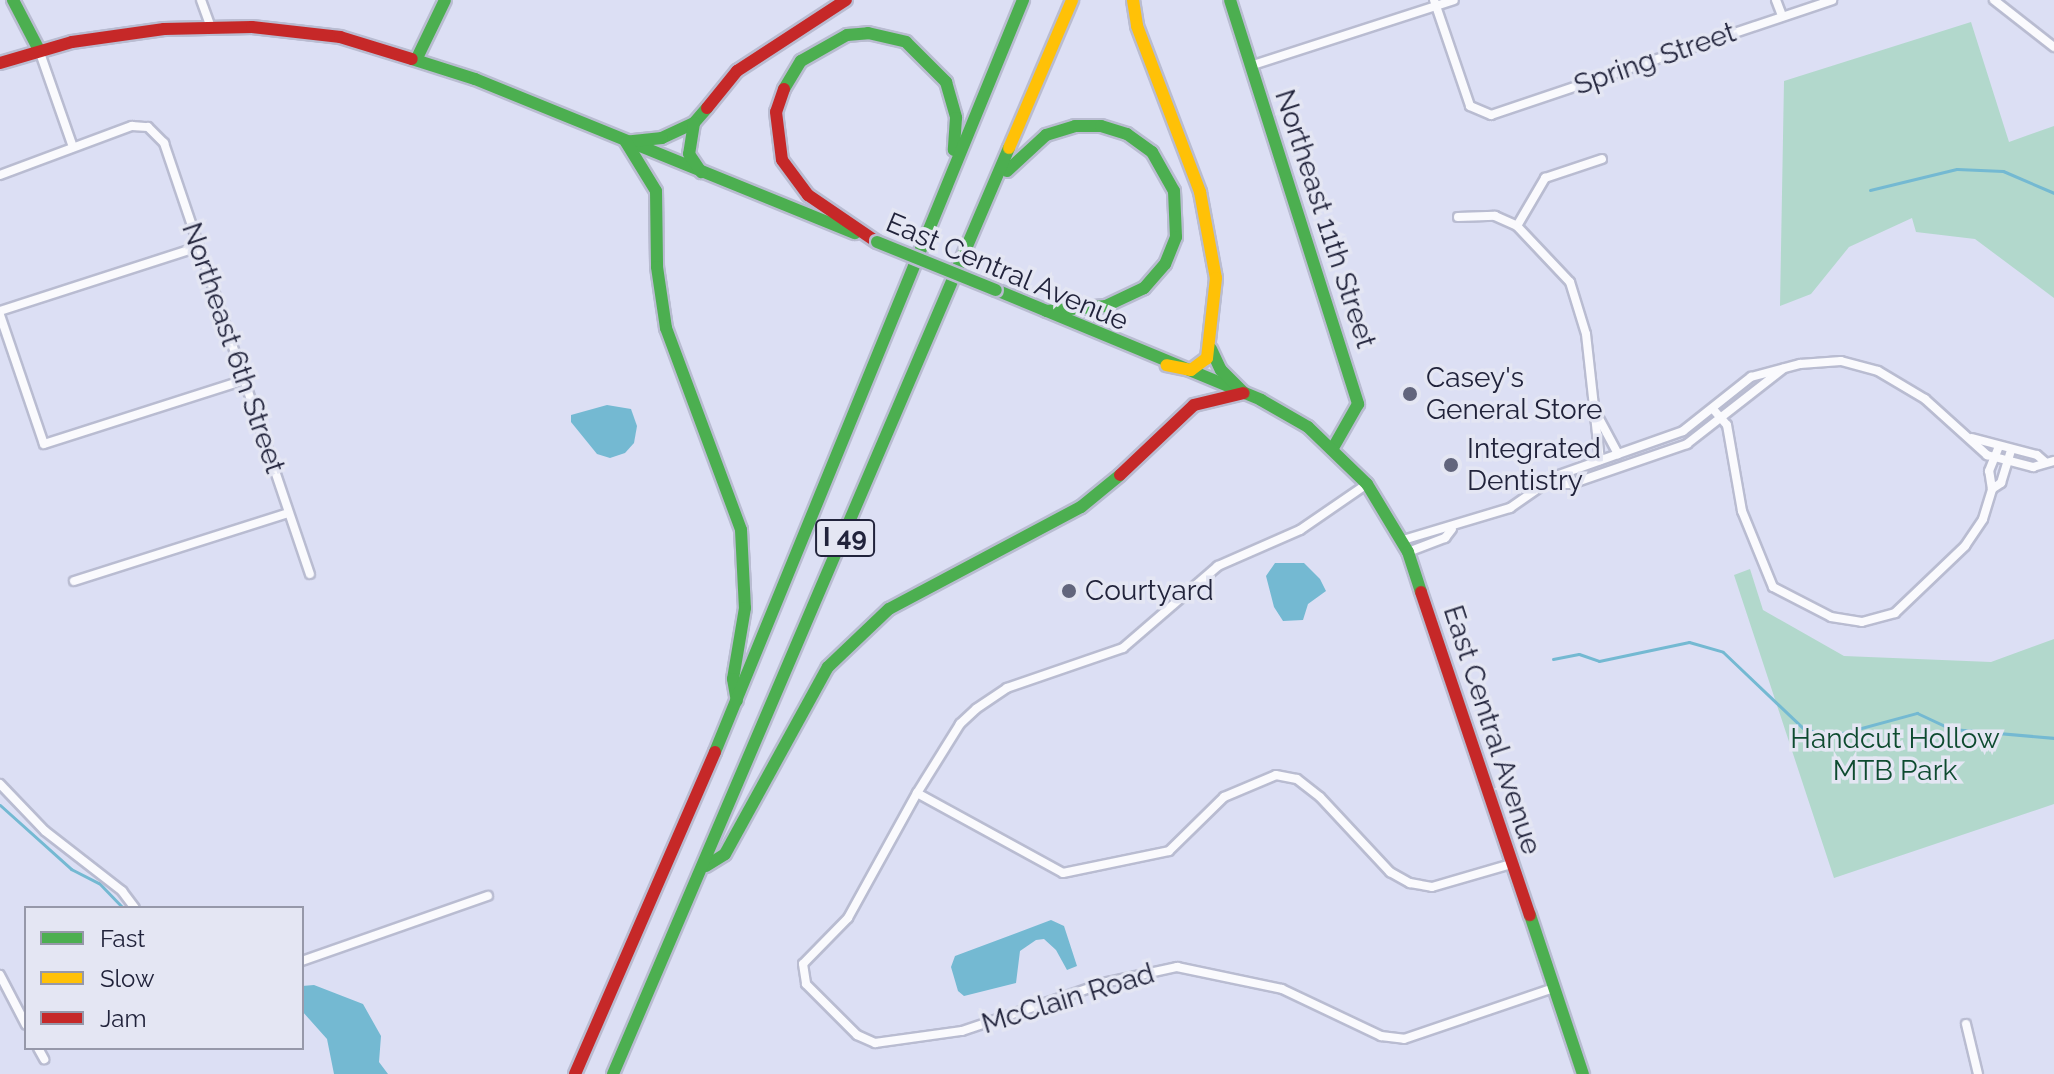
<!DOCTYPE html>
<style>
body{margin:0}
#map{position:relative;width:2054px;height:1074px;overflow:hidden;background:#dcdff4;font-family:Raleway,sans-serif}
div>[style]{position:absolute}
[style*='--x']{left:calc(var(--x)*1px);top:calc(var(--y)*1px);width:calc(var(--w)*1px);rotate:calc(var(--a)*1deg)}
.green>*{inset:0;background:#b2d8cc}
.water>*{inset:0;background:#74b9d2}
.stream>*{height:3px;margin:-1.5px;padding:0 1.5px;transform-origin:1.5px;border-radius:1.5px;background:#74b9d2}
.roads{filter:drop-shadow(2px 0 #b9bcd1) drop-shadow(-2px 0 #b9bcd1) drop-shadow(0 2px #b9bcd1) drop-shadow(0 -2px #b9bcd1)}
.street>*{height:8px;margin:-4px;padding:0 4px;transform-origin:4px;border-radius:4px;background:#fafafd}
.fast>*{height:12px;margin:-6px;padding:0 6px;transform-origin:6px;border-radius:6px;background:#4caf50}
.slow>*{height:12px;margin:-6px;padding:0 6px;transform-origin:6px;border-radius:6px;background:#ffc107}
.jam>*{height:12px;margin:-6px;padding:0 6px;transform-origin:6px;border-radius:6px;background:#c62828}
.bridges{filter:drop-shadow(2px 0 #b9bcd1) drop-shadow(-2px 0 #b9bcd1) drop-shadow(0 2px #b9bcd1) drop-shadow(0 -2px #b9bcd1)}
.fast-bridge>*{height:12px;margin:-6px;padding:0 6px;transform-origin:6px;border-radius:6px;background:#4caf50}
.dots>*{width:22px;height:22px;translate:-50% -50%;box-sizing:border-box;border:4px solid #e4e6f3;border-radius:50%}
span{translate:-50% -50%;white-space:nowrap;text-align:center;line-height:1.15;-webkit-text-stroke:7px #e4e6f3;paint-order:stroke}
.shield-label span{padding:2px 6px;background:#e4e6f3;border:2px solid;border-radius:6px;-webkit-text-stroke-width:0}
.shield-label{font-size:26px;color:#21233b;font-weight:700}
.street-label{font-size:28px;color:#21233b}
.poi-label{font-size:28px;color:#21233b}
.left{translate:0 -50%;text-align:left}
.park-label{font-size:28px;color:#0e4b30}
.legend{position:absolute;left:24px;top:906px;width:280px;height:144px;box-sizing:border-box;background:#e4e6f3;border:2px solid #9698a9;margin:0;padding:10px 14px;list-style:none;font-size:24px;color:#21233b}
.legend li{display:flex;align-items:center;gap:16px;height:40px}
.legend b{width:40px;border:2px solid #9698a9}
</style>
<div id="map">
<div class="green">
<i style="clip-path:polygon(1971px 22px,2009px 142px,2054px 126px,2054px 298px,1975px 239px,1916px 232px,1912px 218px,1849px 247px,1811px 294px,1780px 306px,1784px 81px)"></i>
<i style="clip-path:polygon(1750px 569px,1763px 610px,1844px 656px,1991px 662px,2054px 639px,2054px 804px,1834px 878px,1734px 575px)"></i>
</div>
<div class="water">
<i style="clip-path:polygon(607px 405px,631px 409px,637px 426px,634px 443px,625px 453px,610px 458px,597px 454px,571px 422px,571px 415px)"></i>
<i style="clip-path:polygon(1275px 563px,1304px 563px,1320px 579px,1326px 591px,1308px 604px,1303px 620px,1283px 621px,1274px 607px,1266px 576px)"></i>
<i style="clip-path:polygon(1051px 920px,1064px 926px,1077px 966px,1067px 970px,1056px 950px,1044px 939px,1036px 940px,1020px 951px,1016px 983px,964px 996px,958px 991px,951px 967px,955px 956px)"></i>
<i style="clip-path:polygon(314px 985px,363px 1004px,381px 1036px,379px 1062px,388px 1074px,334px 1074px,327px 1039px,302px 1011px,302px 986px)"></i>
</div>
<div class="stream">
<i style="--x:1870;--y:190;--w:89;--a:-13.6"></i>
<i style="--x:1957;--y:169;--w:46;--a:2.5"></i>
<i style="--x:2003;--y:171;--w:56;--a:23.3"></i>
<i style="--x:1553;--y:659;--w:26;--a:-11"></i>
<i style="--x:1579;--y:654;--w:21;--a:19"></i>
<i style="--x:1599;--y:661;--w:92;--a:-11.9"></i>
<i style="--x:1689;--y:642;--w:35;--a:16"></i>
<i style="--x:1723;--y:652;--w:113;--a:43.6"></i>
<i style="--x:1805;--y:730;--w:34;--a:7"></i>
<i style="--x:1839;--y:734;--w:81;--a:-15.1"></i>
<i style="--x:1917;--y:713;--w:38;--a:25"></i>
<i style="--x:1952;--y:729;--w:102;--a:5"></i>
<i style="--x:0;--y:805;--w:96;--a:42"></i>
<i style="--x:71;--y:869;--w:31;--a:27"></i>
<i style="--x:99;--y:883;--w:35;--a:46"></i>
</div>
<div class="roads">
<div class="street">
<i style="--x:201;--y:0;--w:29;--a:70"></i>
<i style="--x:1434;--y:0;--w:112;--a:71.2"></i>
<i style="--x:1470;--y:106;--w:23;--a:23"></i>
<i style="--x:1491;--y:115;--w:360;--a:-18.6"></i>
<i style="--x:1776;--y:0;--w:17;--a:69"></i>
<i style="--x:1994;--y:0;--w:76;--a:38.1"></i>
<i style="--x:39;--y:50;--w:103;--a:70.7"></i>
<i style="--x:1250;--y:66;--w:214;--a:-17.9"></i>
<i style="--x:0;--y:175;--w:141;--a:-20.4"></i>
<i style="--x:132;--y:126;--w:16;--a:4"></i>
<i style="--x:148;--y:127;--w:23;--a:45"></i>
<i style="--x:164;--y:143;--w:455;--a:71.3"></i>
<i style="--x:1458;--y:217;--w:37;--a:-2"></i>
<i style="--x:1495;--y:216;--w:24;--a:24"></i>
<i style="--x:1517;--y:226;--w:77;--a:46.6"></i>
<i style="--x:1570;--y:282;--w:54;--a:72.9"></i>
<i style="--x:1586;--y:334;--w:127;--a:83.7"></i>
<i style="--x:1517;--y:226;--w:56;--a:-59.7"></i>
<i style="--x:1545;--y:178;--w:60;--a:-18.4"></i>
<i style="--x:0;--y:311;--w:208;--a:-17.9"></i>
<i style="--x:0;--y:315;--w:136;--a:71.2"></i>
<i style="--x:44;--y:444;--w:211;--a:-17.7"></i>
<i style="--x:1713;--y:409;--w:21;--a:49"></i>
<i style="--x:1727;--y:425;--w:87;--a:80.1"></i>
<i style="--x:1742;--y:511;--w:82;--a:67.8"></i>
<i style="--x:1773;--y:587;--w:65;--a:27.3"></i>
<i style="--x:1831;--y:617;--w:31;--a:9"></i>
<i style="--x:1862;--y:622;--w:34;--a:-15"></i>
<i style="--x:1895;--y:613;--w:97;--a:-43.7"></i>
<i style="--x:1965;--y:546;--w:32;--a:-56"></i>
<i style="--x:1983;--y:519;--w:31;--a:-73"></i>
<i style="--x:1992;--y:489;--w:11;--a:-34"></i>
<i style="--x:2001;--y:483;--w:34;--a:-73"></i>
<i style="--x:1595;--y:411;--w:49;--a:61.9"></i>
<i style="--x:1972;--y:438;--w:67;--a:14.7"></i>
<i style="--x:2037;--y:455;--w:11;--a:41"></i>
<i style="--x:1367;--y:484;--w:81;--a:145.5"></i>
<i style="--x:1300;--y:530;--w:90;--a:156.3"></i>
<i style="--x:1218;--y:566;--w:125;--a:139.2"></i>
<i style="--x:1123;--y:648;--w:123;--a:161"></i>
<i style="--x:1007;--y:688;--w:37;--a:146"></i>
<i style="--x:976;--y:709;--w:22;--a:137"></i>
<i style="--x:960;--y:724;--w:81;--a:121.9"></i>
<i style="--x:917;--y:793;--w:143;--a:118.9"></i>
<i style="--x:848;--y:918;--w:64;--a:134.4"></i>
<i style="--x:803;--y:964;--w:20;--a:81"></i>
<i style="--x:806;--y:984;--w:72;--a:45"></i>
<i style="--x:857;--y:1035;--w:20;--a:24"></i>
<i style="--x:875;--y:1043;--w:88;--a:-7.9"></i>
<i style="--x:962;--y:1031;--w:154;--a:-18.6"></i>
<i style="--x:1108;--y:982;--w:71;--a:-12.3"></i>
<i style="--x:1177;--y:967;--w:107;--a:11.8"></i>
<i style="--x:1282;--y:989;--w:110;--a:25.4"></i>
<i style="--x:1381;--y:1036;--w:23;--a:7"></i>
<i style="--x:1404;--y:1039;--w:155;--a:-18.8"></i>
<i style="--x:1551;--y:484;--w:20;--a:0"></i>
<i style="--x:1571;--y:484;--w:123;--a:-19"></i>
<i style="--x:1687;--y:444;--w:122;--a:-38"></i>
<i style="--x:1992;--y:489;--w:18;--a:-99"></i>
<i style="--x:1989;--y:471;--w:27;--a:-68"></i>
<i style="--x:1403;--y:540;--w:112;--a:-16.7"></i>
<i style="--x:1510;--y:508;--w:56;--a:-34.8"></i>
<i style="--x:1556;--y:476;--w:135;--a:-19.5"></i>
<i style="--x:1683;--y:431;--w:87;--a:-38.5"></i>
<i style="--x:1751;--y:377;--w:51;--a:-14.9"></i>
<i style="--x:1800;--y:364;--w:41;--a:-4.2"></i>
<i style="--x:1841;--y:361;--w:38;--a:15"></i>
<i style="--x:1878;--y:371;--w:55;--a:30.8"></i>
<i style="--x:1925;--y:399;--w:84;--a:42.1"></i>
<i style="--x:1987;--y:455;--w:48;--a:14.6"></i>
<i style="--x:2033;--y:467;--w:22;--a:-16"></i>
<i style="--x:1408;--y:552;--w:40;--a:-21"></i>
<i style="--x:1445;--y:538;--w:11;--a:-52"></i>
<i style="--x:74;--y:581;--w:225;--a:-17.6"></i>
<i style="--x:0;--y:784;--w:65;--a:46.2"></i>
<i style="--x:45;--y:831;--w:98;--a:37.9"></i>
<i style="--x:122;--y:891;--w:21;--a:53"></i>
<i style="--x:917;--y:793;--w:166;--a:28.7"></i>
<i style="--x:1063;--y:873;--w:108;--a:-11.7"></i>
<i style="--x:1169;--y:851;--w:77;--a:-44.5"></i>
<i style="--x:1224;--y:797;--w:56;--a:-22.9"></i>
<i style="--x:1276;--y:775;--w:21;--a:11"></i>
<i style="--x:1297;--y:779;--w:29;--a:38"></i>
<i style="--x:1320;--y:797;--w:103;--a:47"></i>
<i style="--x:1390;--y:872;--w:23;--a:29"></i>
<i style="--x:1410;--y:883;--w:22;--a:10"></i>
<i style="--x:1432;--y:887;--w:82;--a:-16.2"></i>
<i style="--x:302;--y:961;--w:197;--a:-19.3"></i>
<i style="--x:0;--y:975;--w:56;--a:62.5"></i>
<i style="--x:1966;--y:1024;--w:51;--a:76.5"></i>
<i style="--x:38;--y:1048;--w:13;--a:61"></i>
</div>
<div class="fast">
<i style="--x:13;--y:0;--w:56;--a:62.5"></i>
<i style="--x:1230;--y:0;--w:424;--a:72.4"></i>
<i style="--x:1358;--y:404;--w:51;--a:119.6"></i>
<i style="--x:417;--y:58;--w:64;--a:-64.2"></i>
<i style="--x:412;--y:59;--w:66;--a:17.6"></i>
<i style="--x:475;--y:79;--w:410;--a:22.1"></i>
<i style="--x:784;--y:89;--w:33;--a:-59"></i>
<i style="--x:801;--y:61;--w:53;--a:-29.5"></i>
<i style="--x:847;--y:35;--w:21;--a:-5"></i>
<i style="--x:868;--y:33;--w:39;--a:13"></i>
<i style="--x:906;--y:42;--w:57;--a:45"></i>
<i style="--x:946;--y:82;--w:37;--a:74"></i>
<i style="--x:956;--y:118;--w:32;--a:94"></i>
<i style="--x:707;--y:108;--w:20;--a:131"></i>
<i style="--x:694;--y:123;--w:35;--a:155"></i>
<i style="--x:662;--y:138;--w:36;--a:174"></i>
<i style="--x:626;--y:142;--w:57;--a:58.5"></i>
<i style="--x:656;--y:191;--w:76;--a:89.2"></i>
<i style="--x:657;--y:267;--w:62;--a:81.6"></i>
<i style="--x:666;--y:328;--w:215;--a:69.6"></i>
<i style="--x:741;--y:530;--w:78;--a:87.1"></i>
<i style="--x:745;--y:608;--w:72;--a:99.6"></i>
<i style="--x:733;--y:679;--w:22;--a:80"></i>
<i style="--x:694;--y:123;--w:31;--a:99"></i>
<i style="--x:689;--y:154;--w:22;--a:56"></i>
<i style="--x:1007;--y:171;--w:53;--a:-42.7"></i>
<i style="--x:1046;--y:135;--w:30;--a:-17"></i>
<i style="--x:1075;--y:126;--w:26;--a:0"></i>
<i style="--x:1101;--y:126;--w:27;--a:17"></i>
<i style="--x:1127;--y:134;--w:31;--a:36"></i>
<i style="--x:1152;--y:152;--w:45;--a:60.6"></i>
<i style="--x:1174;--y:191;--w:46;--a:87.5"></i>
<i style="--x:1176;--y:237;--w:29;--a:112"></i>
<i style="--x:1165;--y:264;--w:32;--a:131"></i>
<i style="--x:1144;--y:288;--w:42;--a:154.7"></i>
<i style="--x:1106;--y:306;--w:60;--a:175.2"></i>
<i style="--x:996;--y:290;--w:287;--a:22.5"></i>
<i style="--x:1261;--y:400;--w:54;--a:29.9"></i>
<i style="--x:1308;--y:427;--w:82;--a:44"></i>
<i style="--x:1367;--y:484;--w:79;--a:58.9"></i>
<i style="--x:1408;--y:552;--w:42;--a:72"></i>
<i style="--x:1211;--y:349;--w:23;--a:65"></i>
<i style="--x:1221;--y:370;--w:33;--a:45"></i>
<i style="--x:715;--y:752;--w:813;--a:-67.73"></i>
<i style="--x:706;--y:866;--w:22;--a:-32"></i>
<i style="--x:725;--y:854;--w:213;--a:-61.2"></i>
<i style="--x:828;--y:667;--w:84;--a:-43.6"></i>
<i style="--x:889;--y:609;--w:217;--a:-28"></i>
<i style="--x:1081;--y:507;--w:50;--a:-39.4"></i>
<i style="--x:1530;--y:915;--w:168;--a:71.6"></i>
<i style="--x:613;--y:1074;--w:1007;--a:-66.85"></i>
</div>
<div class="slow">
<i style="--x:1133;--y:0;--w:26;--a:81"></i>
<i style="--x:1137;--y:26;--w:178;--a:69.2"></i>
<i style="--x:1200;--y:192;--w:87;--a:79.5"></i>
<i style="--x:1216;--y:278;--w:81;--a:96.4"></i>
<i style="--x:1207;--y:358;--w:20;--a:143"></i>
<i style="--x:1191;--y:370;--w:25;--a:-169"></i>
<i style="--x:1009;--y:148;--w:161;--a:-66.9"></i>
</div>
<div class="jam">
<i style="--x:0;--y:63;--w:75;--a:-16.3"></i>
<i style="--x:72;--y:42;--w:93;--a:-8"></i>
<i style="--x:164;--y:29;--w:88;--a:-1.3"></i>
<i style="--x:252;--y:27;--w:89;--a:6.5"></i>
<i style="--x:340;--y:37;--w:75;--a:17"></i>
<i style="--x:784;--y:89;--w:24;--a:109"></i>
<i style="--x:776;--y:112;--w:48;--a:82.9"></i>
<i style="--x:782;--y:160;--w:44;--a:53.4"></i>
<i style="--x:808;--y:195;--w:83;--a:34.3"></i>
<i style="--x:707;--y:108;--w:48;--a:-51"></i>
<i style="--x:737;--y:71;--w:130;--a:-33.1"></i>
<i style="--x:1120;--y:475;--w:102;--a:-43.4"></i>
<i style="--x:1194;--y:405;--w:51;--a:-13.5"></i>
<i style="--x:1421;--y:592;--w:341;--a:71.4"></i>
<i style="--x:575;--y:1074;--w:351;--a:-66.5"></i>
</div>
</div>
<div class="bridges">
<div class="fast-bridge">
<i style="--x:877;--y:242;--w:128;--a:22"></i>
</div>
</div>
<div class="dots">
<i style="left:1410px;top:394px;background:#62657c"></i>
<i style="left:1451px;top:465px;background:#62657c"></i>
<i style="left:1069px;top:591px;background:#62657c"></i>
</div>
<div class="shield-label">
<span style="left:845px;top:538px">I 49</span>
</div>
<div class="street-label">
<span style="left:1655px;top:59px;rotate:-19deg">Spring Street</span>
<span style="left:1325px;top:219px;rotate:72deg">Northeast 11th Street</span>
<span style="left:1007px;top:272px;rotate:23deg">East Central Avenue</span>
<span style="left:233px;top:348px;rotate:71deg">Northeast 6th Street</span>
<span style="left:1492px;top:730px;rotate:72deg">East Central Avenue</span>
<span style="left:1068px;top:999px;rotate:-17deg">McClain Road</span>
</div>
<div class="poi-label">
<span class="left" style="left:1426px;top:394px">Casey's<br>General Store</span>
<span class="left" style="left:1467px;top:465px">Integrated<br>Dentistry</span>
<span class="left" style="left:1085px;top:591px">Courtyard</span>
</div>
<div class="park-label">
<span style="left:1895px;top:755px">Handcut Hollow<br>MTB Park</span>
</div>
<ul class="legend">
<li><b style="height:10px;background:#4caf50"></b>Fast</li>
<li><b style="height:10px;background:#ffc107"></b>Slow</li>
<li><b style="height:10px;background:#c62828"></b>Jam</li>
</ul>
</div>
